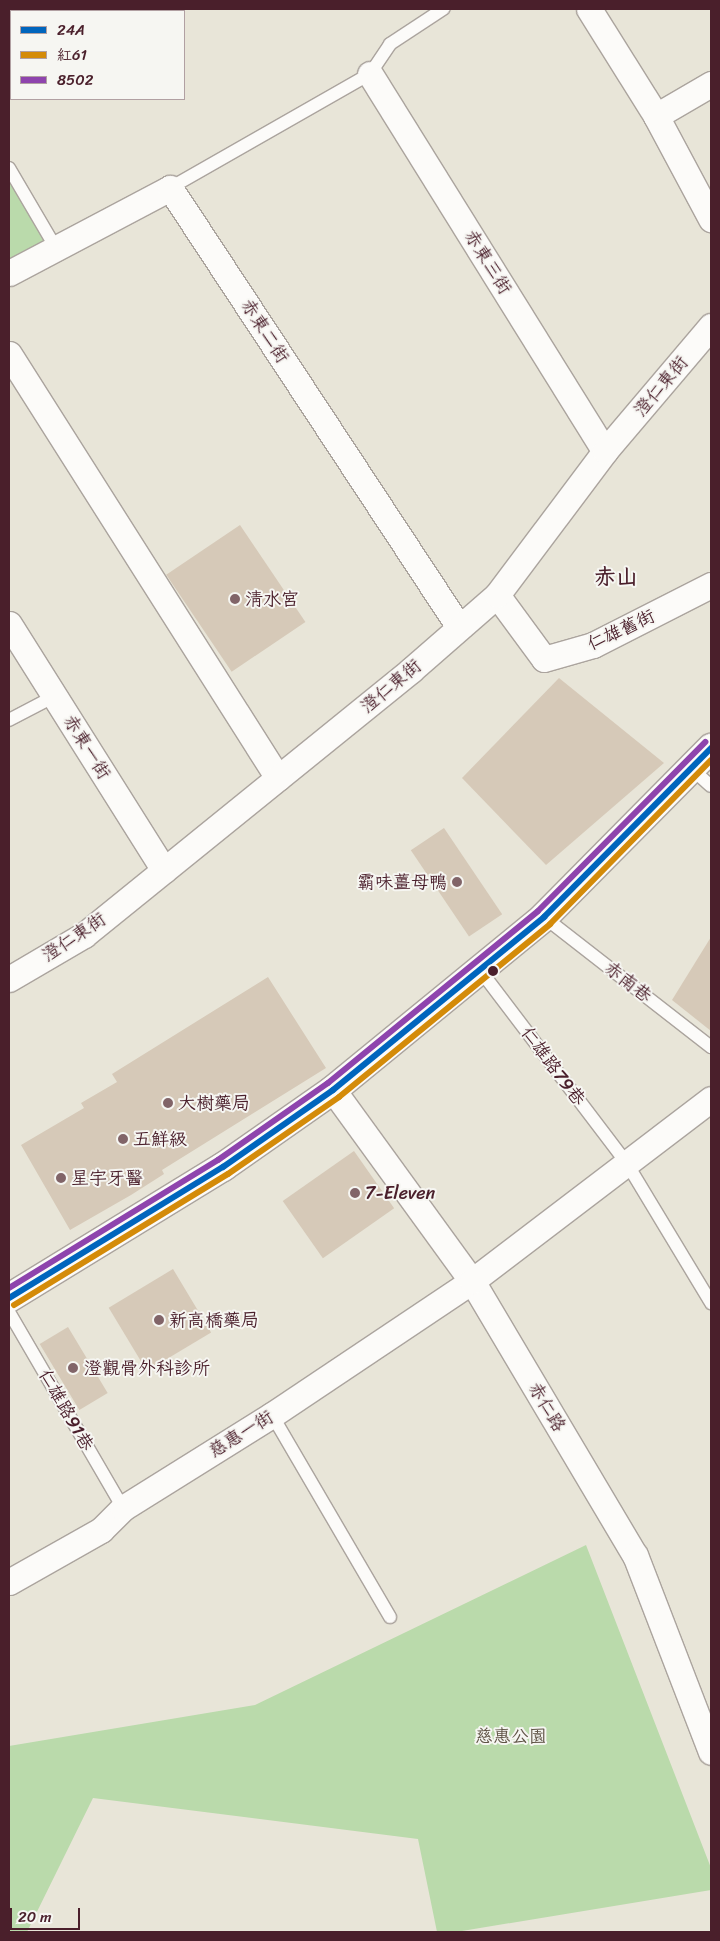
<!DOCTYPE html>
<meta charset="utf-8">
<style>
body{margin:0}
#map{position:relative;width:720px;height:1941px;overflow:hidden;background:#e8e5d8;font-family:Sriracha,"LXGW WenKai TC",sans-serif}
div>[style]{position:absolute}
[style*='--x']{left:calc(var(--x)*1px);top:calc(var(--y)*1px);width:calc(var(--w)*1px);rotate:calc(var(--a)*1deg)}
.green>*{inset:0;background:#badaab}
.building>*{inset:0;background:#d6c9b8;transform-origin:0 0}
.roads{filter:drop-shadow(1px 0 #aba49e) drop-shadow(-1px 0 #aba49e) drop-shadow(0 1px #aba49e) drop-shadow(0 -1px #aba49e)}
.service>*{height:12px;margin:-6px;padding:0 6px;transform-origin:6px;border-radius:6px;background:#fcfbf9}
.minor>*{height:25px;margin:-12.5px;padding:0 12.5px;transform-origin:12.5px;border-radius:12.5px;background:#fcfbf9}
.tertiary>*{height:28px;margin:-14px;padding:0 14px;transform-origin:14px;border-radius:14px;background:#fcfbf9}
.bus-1>*{height:6px;margin:-3px;padding:0 3px;transform-origin:3px;border-radius:3px;background:#0065bd}
.bus-2>*{height:6px;margin:-3px;padding:0 3px;transform-origin:3px;border-radius:3px;background:#d48b09}
.bus-3>*{height:6px;margin:-3px;padding:0 3px;transform-origin:3px;border-radius:3px;background:#8e44ad}
.dots>*{width:14px;height:14px;translate:-50% -50%;box-sizing:border-box;border:2px solid #f6f6f2;border-radius:50%}
span{translate:-50% -50%;white-space:nowrap;text-align:center;line-height:1.15;-webkit-text-stroke:4px #f6f6f2;paint-order:stroke}
.street-label{font-size:18px;color:#4a1f2b}
.poi-label{font-size:18px;color:#4a1f2b}
.left{translate:0 -50%;text-align:left}
.right{translate:-100% -50%;text-align:right}
.park-label{font-size:18px;color:#605447}
.district-label{font-size:22px;color:#4a1f2b;font-weight:700}
.frame{position:absolute;inset:0;border:10px solid #4a1f2b;pointer-events:none}
.legend{position:absolute;left:10px;top:10px;width:175px;height:90px;box-sizing:border-box;background:#f6f6f2;border:1px solid #b1a0a2;margin:0;padding:6px 9px;list-style:none;font-size:15px;color:#4a1f2b}
.legend li{display:flex;align-items:center;gap:10px;height:25px}
.legend b{width:25px;border:1px solid #b1a0a2}
.scale{position:absolute;left:10px;top:1908px;width:70px;height:22px;box-sizing:border-box;border:2px solid #4a1f2b;border-top:0;padding-left:6px;font-size:15px;line-height:18px;white-space:nowrap;color:#4a1f2b;-webkit-text-stroke:4px #f6f6f2;paint-order:stroke}
</style>
<div id="map">
<div class="green">
<i style="clip-path:polygon(9px 168px,56px 248px,9px 273px)"></i>
<i style="clip-path:polygon(586px 1545px,711px 1868px,711px 1890px,456px 1932px,437px 1932px,418px 1839px,93px 1798px,27px 1932px,9px 1932px,9px 1746px,255px 1705px)"></i>
</div>
<div class="building">
<i style="left:240px;top:525px;width:117px;height:89px;rotate:56deg"></i>
<i style="clip-path:polygon(559px 678px,664px 763px,546px 865px,462px 778px)"></i>
<i style="left:444px;top:828px;width:104px;height:40px;rotate:56deg"></i>
<i style="clip-path:polygon(711px 937px,711px 1031px,672px 1000px)"></i>
<i style="clip-path:polygon(268px 977px,326px 1068px,162px 1170px,164px 1174px,131px 1195px,70px 1230px,21px 1145px,84px 1108px,81px 1103px,117px 1082px,112px 1074px)"></i>
<i style="left:354px;top:1151px;width:70px;height:87px;rotate:55deg"></i>
<i style="left:173px;top:1269px;width:74px;height:75px;rotate:59deg"></i>
<i style="left:68px;top:1327px;width:77px;height:33px;rotate:59deg"></i>
</div>
<div class="roads">
<div class="service">
<i style="--x:9;--y:168;--w:93;--a:59.6"></i>
<i style="--x:170;--y:188;--w:230;--a:-29.7"></i>
<i style="--x:370;--y:74;--w:36;--a:-56"></i>
<i style="--x:390;--y:44;--w:64;--a:-33.4"></i>
<i style="--x:9;--y:720;--w:52;--a:-27.6"></i>
<i style="--x:692;--y:769;--w:25;--a:42"></i>
<i style="--x:544;--y:917;--w:212;--a:37.9"></i>
<i style="--x:480;--y:970;--w:241;--a:52.8"></i>
<i style="--x:626;--y:1162;--w:165;--a:58.9"></i>
<i style="--x:9;--y:1312;--w:227;--a:59.8"></i>
<i style="--x:272;--y:1415;--w:234;--a:59.7"></i>
</div>
<div class="minor">
<i style="--x:589;--y:9;--w:126;--a:57.9"></i>
<i style="--x:656;--y:116;--w:117;--a:61.9"></i>
<i style="--x:141;--y:11;--w:4;--a:-27"></i>
<i style="--x:370;--y:74;--w:444;--a:58.1"></i>
<i style="--x:9;--y:85;--w:2;--a:-27"></i>
<i style="--x:656;--y:116;--w:64;--a:-30.2"></i>
<i style="--x:9;--y:273;--w:182;--a:-27.8"></i>
<i style="--x:170;--y:188;--w:526;--a:56.64"></i>
<i style="--x:9;--y:354;--w:502;--a:57.61"></i>
<i style="--x:497;--y:595;--w:79;--a:53.7"></i>
<i style="--x:544;--y:659;--w:51;--a:-15.9"></i>
<i style="--x:593;--y:645;--w:132;--a:-27"></i>
<i style="--x:9;--y:624;--w:291;--a:57.8"></i>
<i style="--x:9;--y:979;--w:87;--a:-30.4"></i>
<i style="--x:84;--y:935;--w:421;--a:-39"></i>
<i style="--x:411;--y:670;--w:114;--a:-41.1"></i>
<i style="--x:497;--y:595;--w:180;--a:-53.1"></i>
<i style="--x:605;--y:451;--w:164;--a:-49.7"></i>
<i style="--x:333;--y:1090;--w:236;--a:54"></i>
<i style="--x:472;--y:1281;--w:319;--a:59.3"></i>
<i style="--x:635;--y:1555;--w:211;--a:68.9"></i>
<i style="--x:9;--y:1582;--w:106;--a:-29.5"></i>
<i style="--x:101;--y:1530;--w:31;--a:-45"></i>
<i style="--x:123;--y:1508;--w:176;--a:-32"></i>
<i style="--x:272;--y:1415;--w:241;--a:-33.8"></i>
<i style="--x:472;--y:1281;--w:300;--a:-37.3"></i>
</div>
<div class="tertiary">
<i style="--x:9;--y:1298;--w:251;--a:-31.5"></i>
<i style="--x:223;--y:1167;--w:134;--a:-35"></i>
<i style="--x:333;--y:1090;--w:273;--a:-39.3"></i>
<i style="--x:544;--y:917;--w:238;--a:-45.3"></i>
</div>
</div>
<div class="bus-1">
<i style="--x:9;--y:1298;--w:251;--a:-31.5"></i>
<i style="--x:223;--y:1167;--w:134;--a:-35"></i>
<i style="--x:333;--y:1090;--w:273;--a:-39.3"></i>
<i style="--x:544;--y:917;--w:238;--a:-45.3"></i>
</div>
<div class="bus-2">
<i style="--x:14;--y:1305;--w:251;--a:-31.5"></i>
<i style="--x:228;--y:1174;--w:135;--a:-34.7"></i>
<i style="--x:339;--y:1097;--w:273;--a:-39.3"></i>
<i style="--x:550;--y:924;--w:230;--a:-45.5"></i>
</div>
<div class="bus-3">
<i style="--x:9;--y:1288;--w:245;--a:-31.5"></i>
<i style="--x:218;--y:1160;--w:134;--a:-35"></i>
<i style="--x:328;--y:1083;--w:271;--a:-39.3"></i>
<i style="--x:538;--y:911;--w:238;--a:-45.3"></i>
</div>
<div class="dots">
<i style="left:235px;top:599px;background:#816468"></i>
<i style="left:457px;top:882px;background:#816468"></i>
<i style="left:493px;top:971px;background:#4a1f2b"></i>
<i style="left:168px;top:1103px;background:#816468"></i>
<i style="left:123px;top:1139px;background:#816468"></i>
<i style="left:61px;top:1178px;background:#816468"></i>
<i style="left:355px;top:1193px;background:#816468"></i>
<i style="left:159px;top:1320px;background:#816468"></i>
<i style="left:73px;top:1368px;background:#816468"></i>
</div>
<div class="street-label">
<span style="left:488px;top:262px;rotate:58deg">赤東三街</span>
<span style="left:265px;top:331px;rotate:57deg">赤東二街</span>
<span style="left:661px;top:386px;rotate:-50deg">澄仁東街</span>
<span style="left:621px;top:630px;rotate:-25deg">仁雄舊街</span>
<span style="left:391px;top:686px;rotate:-40deg">澄仁東街</span>
<span style="left:87px;top:747px;rotate:58deg">赤東一街</span>
<span style="left:74px;top:937px;rotate:-34deg">澄仁東街</span>
<span style="left:628px;top:982px;rotate:38deg">赤南巷</span>
<span style="left:553px;top:1066px;rotate:53deg">仁雄路79巷</span>
<span style="left:547px;top:1407px;rotate:59deg">赤仁路</span>
<span style="left:66px;top:1410px;rotate:60deg">仁雄路91巷</span>
<span style="left:241px;top:1434px;rotate:-32deg">慈惠一街</span>
</div>
<div class="poi-label">
<span class="left" style="left:245px;top:599px">清水宮</span>
<span class="right" style="left:447px;top:882px">霸味薑母鴨</span>
<span class="left" style="left:178px;top:1103px">大樹藥局</span>
<span class="left" style="left:133px;top:1139px">五鮮級</span>
<span class="left" style="left:71px;top:1178px">星宇牙醫</span>
<span class="left" style="left:365px;top:1193px">7-Eleven</span>
<span class="left" style="left:169px;top:1320px">新高橋藥局</span>
<span class="left" style="left:84px;top:1368px">澄觀骨外科診所</span>
</div>
<div class="park-label">
<span style="left:511px;top:1736px">慈惠公園</span>
</div>
<div class="district-label">
<span style="left:616px;top:577px">赤山</span>
</div>
<div class="frame"></div>
<ul class="legend">
<li><b style="height:6px;background:#0065bd"></b>24A</li>
<li><b style="height:6px;background:#d48b09"></b>紅61</li>
<li><b style="height:6px;background:#8e44ad"></b>8502</li>
</ul>
<div class="scale">20 m</div>
</div>
